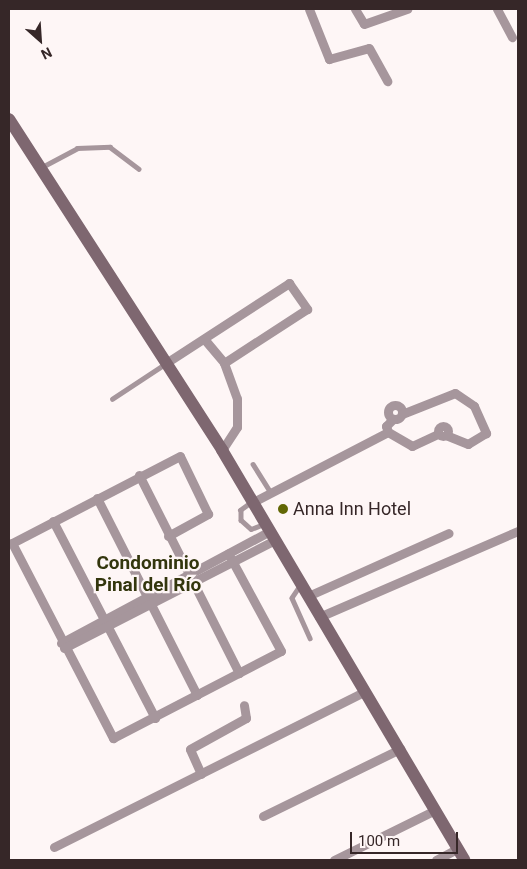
<!DOCTYPE html>
<meta charset="utf-8">
<style>
body{margin:0}
#map{position:relative;width:527px;height:869px;overflow:hidden;background:#fef6f6;font-family:Roboto,sans-serif}
div>[style]{position:absolute}
[style*='--x']{left:calc(var(--x)*1px);top:calc(var(--y)*1px);width:calc(var(--w)*1px);rotate:calc(var(--a)*1deg)}
.lane>*{height:4.5px;margin:-2.25px;padding:0 2.25px;transform-origin:2.25px;border-radius:2.25px;background:#a6969c}
.street>*{height:9px;margin:-4.5px;padding:0 4.5px;transform-origin:4.5px;border-radius:4.5px;background:#a6969c}
.street>.ring{margin:-4.5px;padding:0;box-sizing:content-box;background:none;border:9px solid #a6969c;border-radius:50%}
.secondary>*{height:12px;margin:-6px;padding:0 6px;transform-origin:6px;border-radius:6px;background:#7e6770}
.dots>*{width:14px;height:14px;translate:-50% -50%;box-sizing:border-box;border:2px solid #fef6f6;border-radius:50%}
span{translate:-50% -50%;white-space:nowrap;text-align:center;line-height:1.15;-webkit-text-stroke:4.5px #fef6f6;paint-order:stroke}
.poi-label{font-size:18px;color:#362728}
.left{translate:0 -50%;text-align:left}
.neighbourhood-label{font-size:19px;color:#33360d;font-weight:700}
.frame{position:absolute;inset:0;border:10px solid #362728;pointer-events:none}
.north{position:absolute;left:15px;top:15px;width:50px;height:50px;-webkit-text-stroke:4px #fef6f6;paint-order:stroke;rotate:154deg;font-size:14px;font-weight:700;line-height:20px;text-align:center;color:#362728}
.north::after{content:'';display:block;margin:auto;width:18px;height:22px;background:#362728;clip-path:polygon(50% 0,100% 100%,50% 72%,0 100%)}
.scale{position:absolute;left:350px;top:832px;width:108px;height:22px;box-sizing:border-box;border:2px solid #362728;border-top:0;padding-left:6px;font-size:15px;line-height:18px;white-space:nowrap;color:#362728;-webkit-text-stroke:4px #fef6f6;paint-order:stroke}
</style>
<div id="map">
<div class="lane">
<i style="--x:42;--y:167;--w:40;--a:-28"></i>
<i style="--x:77;--y:148;--w:33;--a:-2"></i>
<i style="--x:110;--y:147;--w:36;--a:37"></i>
<i style="--x:112;--y:399;--w:64;--a:-33.4"></i>
<i style="--x:253;--y:464;--w:32;--a:58"></i>
<i style="--x:252;--y:502;--w:14;--a:144"></i>
<i style="--x:241;--y:510;--w:10;--a:90"></i>
<i style="--x:241;--y:520;--w:13;--a:42"></i>
<i style="--x:251;--y:529;--w:14;--a:-21"></i>
<i style="--x:300;--y:586;--w:14;--a:124"></i>
<i style="--x:292;--y:598;--w:44;--a:65.8"></i>
</div>
<div class="street">
<i style="--x:309;--y:9;--w:54;--a:68.2"></i>
<i style="--x:329;--y:59;--w:41;--a:-15.4"></i>
<i style="--x:369;--y:48;--w:38;--a:61"></i>
<i style="--x:355;--y:9;--w:17;--a:59"></i>
<i style="--x:364;--y:24;--w:46;--a:-19.2"></i>
<i style="--x:497;--y:9;--w:32;--a:62"></i>
<i style="--x:205;--y:340;--w:30;--a:50"></i>
<i style="--x:224;--y:363;--w:38;--a:70"></i>
<i style="--x:237;--y:399;--w:28;--a:90"></i>
<i style="--x:237;--y:427;--w:27;--a:123"></i>
<i style="--x:166;--y:363;--w:147;--a:-33"></i>
<i style="--x:289;--y:283;--w:32;--a:55"></i>
<i style="--x:307;--y:309;--w:99;--a:147"></i>
<i class="ring" style="left:388px;top:405px;width:5px;height:5px"></i>
<i style="--x:402;--y:414;--w:57;--a:-21.6"></i>
<i style="--x:455;--y:393;--w:23;--a:34"></i>
<i style="--x:474;--y:406;--w:30;--a:66"></i>
<i style="--x:486;--y:433;--w:21;--a:149"></i>
<i style="--x:468;--y:444;--w:24;--a:-158"></i>
<i style="--x:393;--y:419;--w:10;--a:135"></i>
<i style="--x:386;--y:426;--w:6;--a:72"></i>
<i style="--x:388;--y:432;--w:28;--a:30"></i>
<i style="--x:412;--y:446;--w:29;--a:-25"></i>
<i class="ring" style="left:438px;top:426px;width:1px;height:1px"></i>
<i style="--x:139;--y:475;--w:222;--a:63.2"></i>
<i style="--x:97;--y:498;--w:221;--a:63.1"></i>
<i style="--x:253;--y:502;--w:152;--a:-27.4"></i>
<i style="--x:53;--y:521;--w:222;--a:62.6"></i>
<i style="--x:168;--y:536;--w:46;--a:-28.8"></i>
<i style="--x:208;--y:514;--w:64;--a:-115.8"></i>
<i style="--x:180;--y:456;--w:189;--a:152.6"></i>
<i style="--x:12;--y:543;--w:220;--a:62.6"></i>
<i style="--x:113;--y:738;--w:189;--a:-27.4"></i>
<i style="--x:281;--y:651;--w:111;--a:-118.4"></i>
<i style="--x:308;--y:596;--w:154;--a:-24.1"></i>
<i style="--x:319;--y:617;--w:217;--a:-23.4"></i>
<i style="--x:61;--y:643;--w:237;--a:-28.2"></i>
<i style="--x:64;--y:648;--w:237;--a:-27.1"></i>
<i style="--x:201;--y:774;--w:27;--a:-114"></i>
<i style="--x:190;--y:749;--w:64;--a:-29"></i>
<i style="--x:246;--y:718;--w:13;--a:-99"></i>
<i style="--x:263;--y:816;--w:153;--a:-26.1"></i>
<i style="--x:54;--y:847;--w:348;--a:-26.6"></i>
<i style="--x:334;--y:860;--w:113;--a:-26.3"></i>
<i style="--x:436;--y:860;--w:24;--a:-28"></i>
</div>
<div class="secondary">
<i style="--x:9;--y:119;--w:394;--a:57.2"></i>
<i style="--x:222;--y:450;--w:476;--a:59.4"></i>
</div>
<div class="dots">
<i style="left:283px;top:509px;background:#626705"></i>
</div>
<div class="poi-label">
<span class="left" style="left:293px;top:509px">Anna Inn Hotel</span>
</div>
<div class="neighbourhood-label">
<span style="left:148px;top:574px">Condominio<br>Pinal del Río</span>
</div>
<div class="frame"></div>
<div class="north">N</div>
<div class="scale">100 m</div>
</div>
